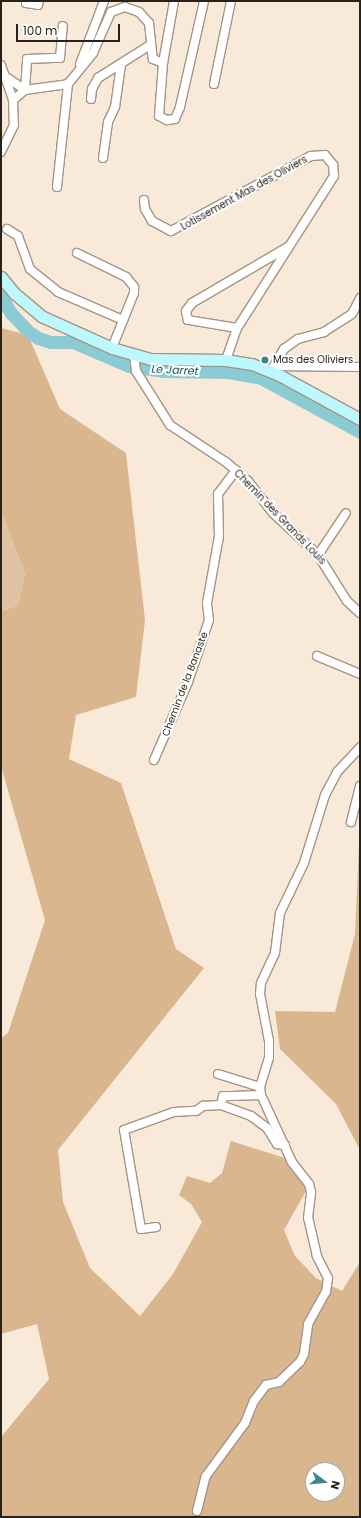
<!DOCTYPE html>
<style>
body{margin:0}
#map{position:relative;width:361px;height:1518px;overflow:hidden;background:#f8e9d9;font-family:Poppins,sans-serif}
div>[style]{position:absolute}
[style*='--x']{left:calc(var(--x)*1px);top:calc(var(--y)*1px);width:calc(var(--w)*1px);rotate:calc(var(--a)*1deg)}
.green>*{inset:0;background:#dfc2a1}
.forest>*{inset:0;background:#dab68f}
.river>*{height:13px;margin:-6.5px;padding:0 6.5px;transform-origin:6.5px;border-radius:6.5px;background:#8bccd4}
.roads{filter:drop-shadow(1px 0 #a39586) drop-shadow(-1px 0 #a39586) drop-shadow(0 1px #a39586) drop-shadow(0 -1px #a39586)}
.street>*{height:8px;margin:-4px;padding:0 4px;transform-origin:4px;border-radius:4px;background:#fff}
.secondary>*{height:11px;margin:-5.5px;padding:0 5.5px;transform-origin:5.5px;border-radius:5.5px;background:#bcf8fe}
.dots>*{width:11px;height:11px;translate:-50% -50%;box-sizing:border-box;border:2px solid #fff;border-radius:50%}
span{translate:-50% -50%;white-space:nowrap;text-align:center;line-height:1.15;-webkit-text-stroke:4px #fff;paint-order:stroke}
.street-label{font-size:10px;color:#27221c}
.poi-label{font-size:10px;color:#27221c}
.left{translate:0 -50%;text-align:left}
.water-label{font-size:11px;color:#164f56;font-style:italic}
.frame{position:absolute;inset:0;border:2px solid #27221c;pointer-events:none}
.north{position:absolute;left:305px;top:1462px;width:40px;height:40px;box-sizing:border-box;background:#fff;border:1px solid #a9a7a4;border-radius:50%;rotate:106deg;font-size:11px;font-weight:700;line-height:16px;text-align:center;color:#27221c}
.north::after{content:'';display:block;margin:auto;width:14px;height:18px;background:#3d848d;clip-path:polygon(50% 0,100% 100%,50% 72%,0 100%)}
.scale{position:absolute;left:16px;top:24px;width:104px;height:18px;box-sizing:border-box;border:2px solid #27221c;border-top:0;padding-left:5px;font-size:12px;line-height:14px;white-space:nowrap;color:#27221c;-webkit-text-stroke:3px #fff;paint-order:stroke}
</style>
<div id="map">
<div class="green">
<i style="clip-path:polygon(1px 511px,25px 574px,18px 605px,1px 612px)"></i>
</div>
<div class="forest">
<i style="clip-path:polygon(evenodd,1px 328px,28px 335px,60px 409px,126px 453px,145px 620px,136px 697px,76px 715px,69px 759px,121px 783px,176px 949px,204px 968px,58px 1150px,63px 1202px,90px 1268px,140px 1316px,173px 1274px,202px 1222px,191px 1204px,179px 1195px,187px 1176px,210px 1183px,222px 1173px,231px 1141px,291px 1160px,306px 1191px,284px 1230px,295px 1256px,316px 1278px,342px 1291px,360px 1262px,360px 1517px,1px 1517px,1px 1437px,49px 1379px,37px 1324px,1px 1334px,1px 1038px,8px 1033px,45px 920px,1px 766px,1px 612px,18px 605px,25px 574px,1px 511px,1px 328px,313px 1470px,337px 1470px,337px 1494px,313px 1494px,313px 1470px)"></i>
<i style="clip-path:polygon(360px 824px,360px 1150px,336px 1104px,280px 1049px,275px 1011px,335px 1012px,355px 934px)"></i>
</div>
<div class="river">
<i style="--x:1;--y:296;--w:20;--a:60"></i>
<i style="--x:11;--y:313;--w:25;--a:47"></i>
<i style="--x:28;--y:331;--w:12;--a:35"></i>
<i style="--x:38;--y:338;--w:13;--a:18"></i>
<i style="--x:50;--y:342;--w:23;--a:0"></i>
<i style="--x:73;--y:342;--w:61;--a:23.2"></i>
<i style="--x:129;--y:366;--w:34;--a:8"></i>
<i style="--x:163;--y:371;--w:65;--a:0.9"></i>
<i style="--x:228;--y:372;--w:34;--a:10"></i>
<i style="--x:261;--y:378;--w:113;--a:28.6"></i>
</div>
<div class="roads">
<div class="street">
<i style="--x:26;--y:1;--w:2;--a:90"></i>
<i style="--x:26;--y:3;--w:12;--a:9"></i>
<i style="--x:38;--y:5;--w:4;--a:-76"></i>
<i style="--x:163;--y:63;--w:63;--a:-79.9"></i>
<i style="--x:80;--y:64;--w:67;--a:-69.1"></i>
<i style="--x:1;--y:65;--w:37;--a:71"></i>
<i style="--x:13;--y:100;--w:25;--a:88"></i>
<i style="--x:14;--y:125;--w:30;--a:116"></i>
<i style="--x:6;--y:77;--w:23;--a:34"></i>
<i style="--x:214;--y:84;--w:85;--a:-78.4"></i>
<i style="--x:25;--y:90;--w:31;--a:-86"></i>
<i style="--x:27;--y:59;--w:33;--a:-2"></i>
<i style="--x:60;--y:58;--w:32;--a:-85"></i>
<i style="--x:91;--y:99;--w:10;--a:-84"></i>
<i style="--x:92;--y:89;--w:13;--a:-61"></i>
<i style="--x:98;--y:78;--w:62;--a:-32.4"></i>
<i style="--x:13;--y:100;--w:16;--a:-40"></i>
<i style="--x:25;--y:90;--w:43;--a:-7.9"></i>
<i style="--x:68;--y:84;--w:40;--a:-51"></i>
<i style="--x:93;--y:53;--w:45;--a:-66.3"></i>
<i style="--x:111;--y:12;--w:15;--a:-20"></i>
<i style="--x:125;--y:7;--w:15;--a:20"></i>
<i style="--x:139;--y:12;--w:15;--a:48"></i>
<i style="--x:149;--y:23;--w:36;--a:84"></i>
<i style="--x:153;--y:59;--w:11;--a:22"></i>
<i style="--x:163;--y:63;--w:53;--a:94.3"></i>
<i style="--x:159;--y:116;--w:9;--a:27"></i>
<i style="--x:167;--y:120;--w:8;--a:-7"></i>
<i style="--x:175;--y:119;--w:13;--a:-67"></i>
<i style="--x:180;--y:107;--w:109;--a:-77.2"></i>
<i style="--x:103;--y:158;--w:36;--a:-82"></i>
<i style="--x:108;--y:122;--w:17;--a:-65"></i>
<i style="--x:115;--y:107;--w:42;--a:-81.9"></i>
<i style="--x:57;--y:187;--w:104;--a:-83.9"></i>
<i style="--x:144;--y:200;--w:9;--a:84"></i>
<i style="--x:145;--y:209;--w:14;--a:60"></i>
<i style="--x:152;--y:221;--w:21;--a:28"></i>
<i style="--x:171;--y:231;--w:159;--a:-28.2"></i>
<i style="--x:311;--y:156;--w:14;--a:-4"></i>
<i style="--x:325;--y:155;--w:13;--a:51"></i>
<i style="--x:333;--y:165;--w:11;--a:85"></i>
<i style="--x:334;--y:176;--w:180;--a:122.5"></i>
<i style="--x:237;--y:328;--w:34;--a:109"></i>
<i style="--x:7;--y:229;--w:13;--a:32"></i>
<i style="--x:18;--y:236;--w:35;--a:70"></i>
<i style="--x:30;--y:269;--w:36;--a:39"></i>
<i style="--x:58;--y:292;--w:71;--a:23.3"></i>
<i style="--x:77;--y:253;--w:55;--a:26.1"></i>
<i style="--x:126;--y:277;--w:13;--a:51"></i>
<i style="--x:134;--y:287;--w:6;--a:90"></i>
<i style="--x:134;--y:293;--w:59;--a:111.8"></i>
<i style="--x:237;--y:328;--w:50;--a:-170.7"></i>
<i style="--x:188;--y:320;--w:9;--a:-103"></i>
<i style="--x:186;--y:311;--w:10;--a:-53"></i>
<i style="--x:192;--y:303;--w:111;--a:-30.3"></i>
<i style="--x:134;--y:356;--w:15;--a:82"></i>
<i style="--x:136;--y:371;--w:64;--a:57.8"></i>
<i style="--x:170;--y:425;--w:67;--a:33.5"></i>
<i style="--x:226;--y:462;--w:29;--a:41"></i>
<i style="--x:248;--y:481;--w:41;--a:52"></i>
<i style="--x:273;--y:513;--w:62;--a:43"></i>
<i style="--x:318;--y:555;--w:54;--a:57.8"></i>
<i style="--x:347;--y:601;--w:18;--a:43"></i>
<i style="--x:274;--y:366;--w:20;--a:-60"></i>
<i style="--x:284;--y:349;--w:17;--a:-36"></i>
<i style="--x:298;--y:339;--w:27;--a:-15"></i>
<i style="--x:324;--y:332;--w:33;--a:-33"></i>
<i style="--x:352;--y:314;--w:18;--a:-63"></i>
<i style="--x:272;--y:368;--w:3;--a:-45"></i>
<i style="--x:274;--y:366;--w:86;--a:0.7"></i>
<i style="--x:318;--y:555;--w:50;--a:-56.3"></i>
<i style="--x:317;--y:656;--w:47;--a:22.7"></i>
<i style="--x:154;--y:760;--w:85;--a:-66.4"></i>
<i style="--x:188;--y:682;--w:65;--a:-71.3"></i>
<i style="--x:209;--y:620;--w:17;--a:-97"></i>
<i style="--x:207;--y:603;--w:68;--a:-79.8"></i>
<i style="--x:219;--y:536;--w:42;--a:-91.4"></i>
<i style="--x:218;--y:494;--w:30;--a:-53"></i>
<i style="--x:351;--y:822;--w:37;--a:-76"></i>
<i style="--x:218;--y:1074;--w:44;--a:17.2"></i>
<i style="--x:261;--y:1095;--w:38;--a:178"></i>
<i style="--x:223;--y:1096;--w:9;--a:103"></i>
<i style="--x:221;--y:1105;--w:32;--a:20"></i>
<i style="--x:251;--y:1116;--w:20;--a:37"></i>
<i style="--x:267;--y:1128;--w:19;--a:58"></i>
<i style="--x:277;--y:1144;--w:8;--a:7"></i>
<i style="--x:156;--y:1227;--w:15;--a:172"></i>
<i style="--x:141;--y:1229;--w:100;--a:-99.7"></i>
<i style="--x:124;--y:1130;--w:53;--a:-19.8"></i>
<i style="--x:174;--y:1112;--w:22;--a:-3"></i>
<i style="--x:196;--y:1111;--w:9;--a:-36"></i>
<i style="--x:203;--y:1106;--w:18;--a:-3"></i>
<i style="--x:197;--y:1511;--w:36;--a:-76"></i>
<i style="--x:206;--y:1476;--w:66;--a:-53.7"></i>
<i style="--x:245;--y:1423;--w:24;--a:-68"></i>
<i style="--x:254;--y:1401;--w:20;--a:-53"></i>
<i style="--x:266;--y:1385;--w:13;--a:-13"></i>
<i style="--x:279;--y:1382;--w:29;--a:-44"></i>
<i style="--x:300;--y:1362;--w:9;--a:-63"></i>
<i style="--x:304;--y:1354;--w:30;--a:-82"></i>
<i style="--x:308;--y:1324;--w:37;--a:-61"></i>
<i style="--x:326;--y:1292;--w:14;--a:-82"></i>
<i style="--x:328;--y:1278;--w:25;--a:-117"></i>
<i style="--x:317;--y:1256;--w:39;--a:-103"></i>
<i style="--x:308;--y:1218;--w:26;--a:-83"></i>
<i style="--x:311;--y:1192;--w:8;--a:-104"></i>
<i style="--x:309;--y:1184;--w:28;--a:-128"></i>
<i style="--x:292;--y:1162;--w:74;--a:-114.8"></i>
<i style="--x:261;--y:1095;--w:8;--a:-97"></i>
<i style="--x:260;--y:1087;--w:30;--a:-73"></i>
<i style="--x:269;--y:1058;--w:17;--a:-90"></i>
<i style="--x:269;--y:1041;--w:48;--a:-100.8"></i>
<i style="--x:260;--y:994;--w:11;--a:-85"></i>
<i style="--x:261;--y:983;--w:33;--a:-65"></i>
<i style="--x:275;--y:953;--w:40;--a:-82.9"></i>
<i style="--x:280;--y:913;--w:55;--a:-64.4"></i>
<i style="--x:304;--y:863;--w:71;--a:-72.8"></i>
<i style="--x:325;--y:795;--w:27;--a:-62"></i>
<i style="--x:338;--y:771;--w:33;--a:-47"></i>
</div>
<div class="secondary">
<i style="--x:1;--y:277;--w:21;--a:51"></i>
<i style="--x:14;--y:293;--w:35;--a:40"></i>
<i style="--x:41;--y:316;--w:78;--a:24.3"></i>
<i style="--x:112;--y:348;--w:40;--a:16"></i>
<i style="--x:150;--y:359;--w:76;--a:0.8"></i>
<i style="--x:226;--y:360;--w:26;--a:9"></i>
<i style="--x:252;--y:364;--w:31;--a:22"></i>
<i style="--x:281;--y:376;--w:90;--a:28.6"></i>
</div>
</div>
<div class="dots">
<i style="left:265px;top:360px;background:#3d848d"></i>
</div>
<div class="street-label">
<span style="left:244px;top:193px;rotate:-29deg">Lotissement Mas des Oliviers</span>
<span style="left:280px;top:517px;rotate:46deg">Chemin des Grands Louis</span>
<span style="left:185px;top:684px;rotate:-69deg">Chemin de la Banaste</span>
</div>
<div class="poi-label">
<span class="left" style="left:273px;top:360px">Mas des Oliviers</span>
</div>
<div class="water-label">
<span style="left:175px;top:370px;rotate:3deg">Le Jarret</span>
</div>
<div class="frame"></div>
<div class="north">N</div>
<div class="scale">100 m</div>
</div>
